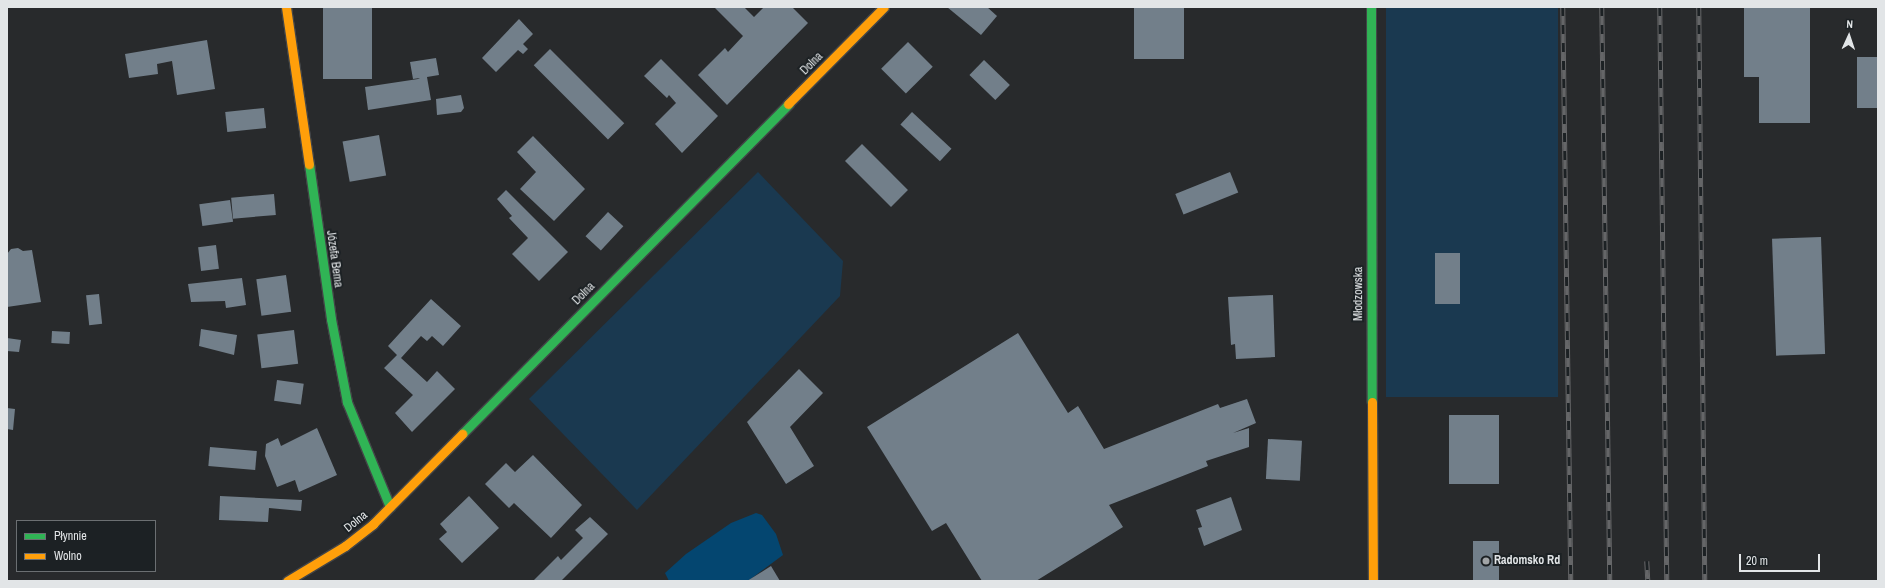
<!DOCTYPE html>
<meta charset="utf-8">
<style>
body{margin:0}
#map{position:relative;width:1885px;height:588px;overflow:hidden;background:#282a2c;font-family:"Archivo Narrow",sans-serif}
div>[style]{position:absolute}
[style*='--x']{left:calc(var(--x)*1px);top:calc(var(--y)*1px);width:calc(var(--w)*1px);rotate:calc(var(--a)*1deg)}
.green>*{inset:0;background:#1a3950;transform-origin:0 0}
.water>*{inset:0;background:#044670}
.building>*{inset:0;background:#727f8a;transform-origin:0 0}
.roads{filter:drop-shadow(1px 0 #434547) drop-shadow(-1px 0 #434547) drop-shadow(0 1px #434547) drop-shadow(0 -1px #434547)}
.fast>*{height:9px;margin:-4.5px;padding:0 4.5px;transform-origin:4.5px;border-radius:4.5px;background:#30b455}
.slow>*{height:9px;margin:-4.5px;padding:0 4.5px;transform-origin:4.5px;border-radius:4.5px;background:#ff9f0a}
.rail>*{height:4.5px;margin-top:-2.25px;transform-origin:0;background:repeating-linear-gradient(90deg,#1c2124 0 9px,#656668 0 18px);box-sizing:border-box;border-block:1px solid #656668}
.dots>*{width:11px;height:11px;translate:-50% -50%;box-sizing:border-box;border:2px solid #1c2124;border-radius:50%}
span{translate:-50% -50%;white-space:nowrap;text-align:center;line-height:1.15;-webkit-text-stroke:4px #1c2124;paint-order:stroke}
.street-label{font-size:12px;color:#e2e5e7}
.poi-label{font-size:12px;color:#e2e5e7;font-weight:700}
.left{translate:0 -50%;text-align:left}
.frame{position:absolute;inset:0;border:8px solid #e2e5e7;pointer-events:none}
.legend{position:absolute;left:16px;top:520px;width:140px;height:52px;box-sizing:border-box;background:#1c2124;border:1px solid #6b6f72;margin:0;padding:5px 7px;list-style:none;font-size:12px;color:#e2e5e7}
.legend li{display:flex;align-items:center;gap:8px;height:20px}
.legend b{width:20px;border:1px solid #6b6f72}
.north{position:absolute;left:1829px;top:16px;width:40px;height:40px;-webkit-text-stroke:3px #1c2124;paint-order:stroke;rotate:3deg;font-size:11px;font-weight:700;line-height:16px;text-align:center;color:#e2e5e7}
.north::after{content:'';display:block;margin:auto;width:14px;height:18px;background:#e2e5e7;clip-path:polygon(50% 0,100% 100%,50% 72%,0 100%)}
.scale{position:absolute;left:1739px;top:554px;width:81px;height:18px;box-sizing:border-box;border:2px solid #e2e5e7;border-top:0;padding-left:5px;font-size:12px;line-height:14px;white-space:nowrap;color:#e2e5e7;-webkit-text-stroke:3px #1c2124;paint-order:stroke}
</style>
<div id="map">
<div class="green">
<i style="left:1386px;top:7px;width:172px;height:390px"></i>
<i style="clip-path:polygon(758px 172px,843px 261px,840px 296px,637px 510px,529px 399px)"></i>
</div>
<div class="water">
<i style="clip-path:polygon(756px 513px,762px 515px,776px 534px,783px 555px,748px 581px,669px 581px,665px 573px,686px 554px,731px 523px)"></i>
</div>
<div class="building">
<i style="left:323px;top:7px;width:49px;height:72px"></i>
<i style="clip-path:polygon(714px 7px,744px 7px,754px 17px,764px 7px,792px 7px,808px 23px,727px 105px,698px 75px,725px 48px,728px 52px,743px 36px)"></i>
<i style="clip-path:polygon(947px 7px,987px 7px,997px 16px,981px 35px)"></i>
<i style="left:1134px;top:7px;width:50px;height:52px"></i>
<i style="clip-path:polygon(1744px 7px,1810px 7px,1810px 123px,1759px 123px,1759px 77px,1744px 77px)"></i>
<i style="clip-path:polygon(519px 19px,533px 34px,523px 44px,528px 49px,523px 54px,518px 50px,496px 72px,482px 58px)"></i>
<i style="clip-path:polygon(207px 40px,215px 89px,177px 95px,172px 61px,157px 64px,158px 74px,129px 78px,125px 54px)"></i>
<i style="left:908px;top:42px;width:35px;height:38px;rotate:45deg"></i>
<i style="left:550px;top:49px;width:105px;height:23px;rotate:45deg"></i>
<i style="left:1857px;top:57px;width:21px;height:51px"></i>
<i style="clip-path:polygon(436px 58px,439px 75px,427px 77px,431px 100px,368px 110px,365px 87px,418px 79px,420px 78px,413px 79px,410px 62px)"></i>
<i style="clip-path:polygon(661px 59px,718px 116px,682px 153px,655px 124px,676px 103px,669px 95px,667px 98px,644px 76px)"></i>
<i style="left:984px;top:60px;width:36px;height:21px;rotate:44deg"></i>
<i style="clip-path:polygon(461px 95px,464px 108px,461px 112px,437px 115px,436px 99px)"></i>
<i style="left:264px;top:108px;width:20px;height:39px;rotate:84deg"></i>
<i style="left:912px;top:112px;width:54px;height:17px;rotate:43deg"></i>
<i style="left:379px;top:135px;width:41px;height:37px;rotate:80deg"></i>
<i style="clip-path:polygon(533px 136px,585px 189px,554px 221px,520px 189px,536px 172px,517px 152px)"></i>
<i style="left:862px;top:144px;width:65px;height:24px;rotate:45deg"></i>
<i style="left:1230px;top:172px;width:22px;height:59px;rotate:68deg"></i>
<i style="clip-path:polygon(506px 190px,568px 252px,539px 281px,512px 254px,528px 238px,509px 218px,512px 216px,497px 199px)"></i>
<i style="left:274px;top:194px;width:21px;height:43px;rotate:85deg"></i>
<i style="left:230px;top:200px;width:22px;height:31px;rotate:82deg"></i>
<i style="left:608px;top:212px;width:21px;height:33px;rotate:43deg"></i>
<i style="left:1821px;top:237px;width:117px;height:49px;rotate:88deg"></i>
<i style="left:216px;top:245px;width:24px;height:18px;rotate:83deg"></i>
<i style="clip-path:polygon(18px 248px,23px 251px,32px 250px,41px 302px,7px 307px,7px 254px,11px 249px)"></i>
<i style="left:1435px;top:253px;width:25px;height:51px"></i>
<i style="left:286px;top:275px;width:37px;height:30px;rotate:82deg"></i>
<i style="clip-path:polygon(242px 278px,246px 305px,226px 308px,225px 301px,191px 302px,188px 284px)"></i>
<i style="left:99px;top:294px;width:30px;height:13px;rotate:84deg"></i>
<i style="clip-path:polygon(1273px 295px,1275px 357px,1236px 359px,1235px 344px,1231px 345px,1228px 297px)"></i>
<i style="clip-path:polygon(431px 299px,461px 326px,443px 346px,432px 336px,427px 341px,421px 336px,401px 358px,427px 382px,437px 371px,455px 389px,412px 432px,395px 413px,413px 395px,384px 368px,397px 355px,388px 346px)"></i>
<i style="clip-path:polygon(201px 329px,237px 335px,234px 355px,199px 346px)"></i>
<i style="left:294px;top:330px;width:34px;height:37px;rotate:83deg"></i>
<i style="left:52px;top:331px;width:18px;height:12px;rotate:3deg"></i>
<i style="clip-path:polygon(1018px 333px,1068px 413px,1078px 406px,1104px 449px,1218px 404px,1220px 408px,1247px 399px,1256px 423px,1233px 433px,1249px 428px,1249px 447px,1206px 461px,1208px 466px,1109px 505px,1123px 527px,1036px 581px,982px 581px,946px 523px,932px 531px,867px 427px)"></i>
<i style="clip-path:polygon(7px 338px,21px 340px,19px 352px,7px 351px)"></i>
<i style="clip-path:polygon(799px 369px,823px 393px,790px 427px,814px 466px,786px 484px,747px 422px)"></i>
<i style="left:277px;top:380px;width:27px;height:21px;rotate:8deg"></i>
<i style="clip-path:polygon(7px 408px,15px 409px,13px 430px,7px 429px)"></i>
<i style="left:1449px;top:415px;width:50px;height:69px"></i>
<i style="clip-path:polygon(317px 428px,337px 475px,299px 492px,295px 480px,277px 487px,265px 456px,266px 444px,278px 438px,281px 446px)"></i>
<i style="left:1268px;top:439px;width:34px;height:40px;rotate:3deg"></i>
<i style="left:210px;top:447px;width:47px;height:19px;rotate:5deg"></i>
<i style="clip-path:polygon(533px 455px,582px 505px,551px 538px,514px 503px,509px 508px,485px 484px,506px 463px,515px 472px)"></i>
<i style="clip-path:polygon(220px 496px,302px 500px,301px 511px,269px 508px,268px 522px,219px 520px)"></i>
<i style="clip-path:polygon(469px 496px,499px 528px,462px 563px,439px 539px,447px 532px,440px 524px)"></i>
<i style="clip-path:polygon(1231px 497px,1242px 530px,1204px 546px,1198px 528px,1202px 527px,1196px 510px)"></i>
<i style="clip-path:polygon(590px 517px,608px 534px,561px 581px,533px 581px,558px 556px,561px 560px,583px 538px,575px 530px)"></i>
<i style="left:1473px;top:541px;width:26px;height:40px"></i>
<i style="clip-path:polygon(771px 566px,780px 581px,747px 581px)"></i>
</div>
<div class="roads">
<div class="fast">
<i style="--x:1371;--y:7;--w:395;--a:89.9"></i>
<i style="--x:309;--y:164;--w:157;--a:81.9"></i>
<i style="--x:331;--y:319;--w:85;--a:79.1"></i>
<i style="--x:347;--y:402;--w:113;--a:67.7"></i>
<i style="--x:462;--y:434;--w:464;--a:-45.3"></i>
</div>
<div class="slow">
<i style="--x:286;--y:7;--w:159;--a:81.7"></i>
<i style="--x:788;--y:104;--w:136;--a:-45.3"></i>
<i style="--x:1372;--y:402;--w:179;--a:89.7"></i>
<i style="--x:287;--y:581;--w:68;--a:-31.1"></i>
<i style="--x:345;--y:546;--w:36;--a:-38"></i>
<i style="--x:373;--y:524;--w:127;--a:-45.3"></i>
</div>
</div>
<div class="rail">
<i style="--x:1563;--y:7;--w:574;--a:89.2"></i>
<i style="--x:1602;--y:7;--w:574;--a:89.2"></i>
<i style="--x:1660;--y:7;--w:574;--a:89.3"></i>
<i style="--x:1699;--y:7;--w:574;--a:89.4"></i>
<i style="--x:1647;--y:561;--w:20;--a:87"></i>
</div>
<div class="dots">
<i style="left:1486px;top:561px;background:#a1a4a6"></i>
</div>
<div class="street-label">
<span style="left:812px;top:64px;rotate:-45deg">Dolna</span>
<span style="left:334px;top:259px;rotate:82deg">Józefa Bema</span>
<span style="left:584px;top:294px;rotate:-45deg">Dolna</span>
<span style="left:1359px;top:294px;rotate:-90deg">Młodzowska</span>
<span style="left:356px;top:522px;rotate:-39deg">Dolna</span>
</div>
<div class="poi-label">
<span class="left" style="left:1494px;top:561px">Radomsko Rd</span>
</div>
<div class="frame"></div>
<ul class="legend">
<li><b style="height:5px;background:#30b455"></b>Płynnie</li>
<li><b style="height:5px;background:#ff9f0a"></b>Wolno</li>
</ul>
<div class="north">N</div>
<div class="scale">20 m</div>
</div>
